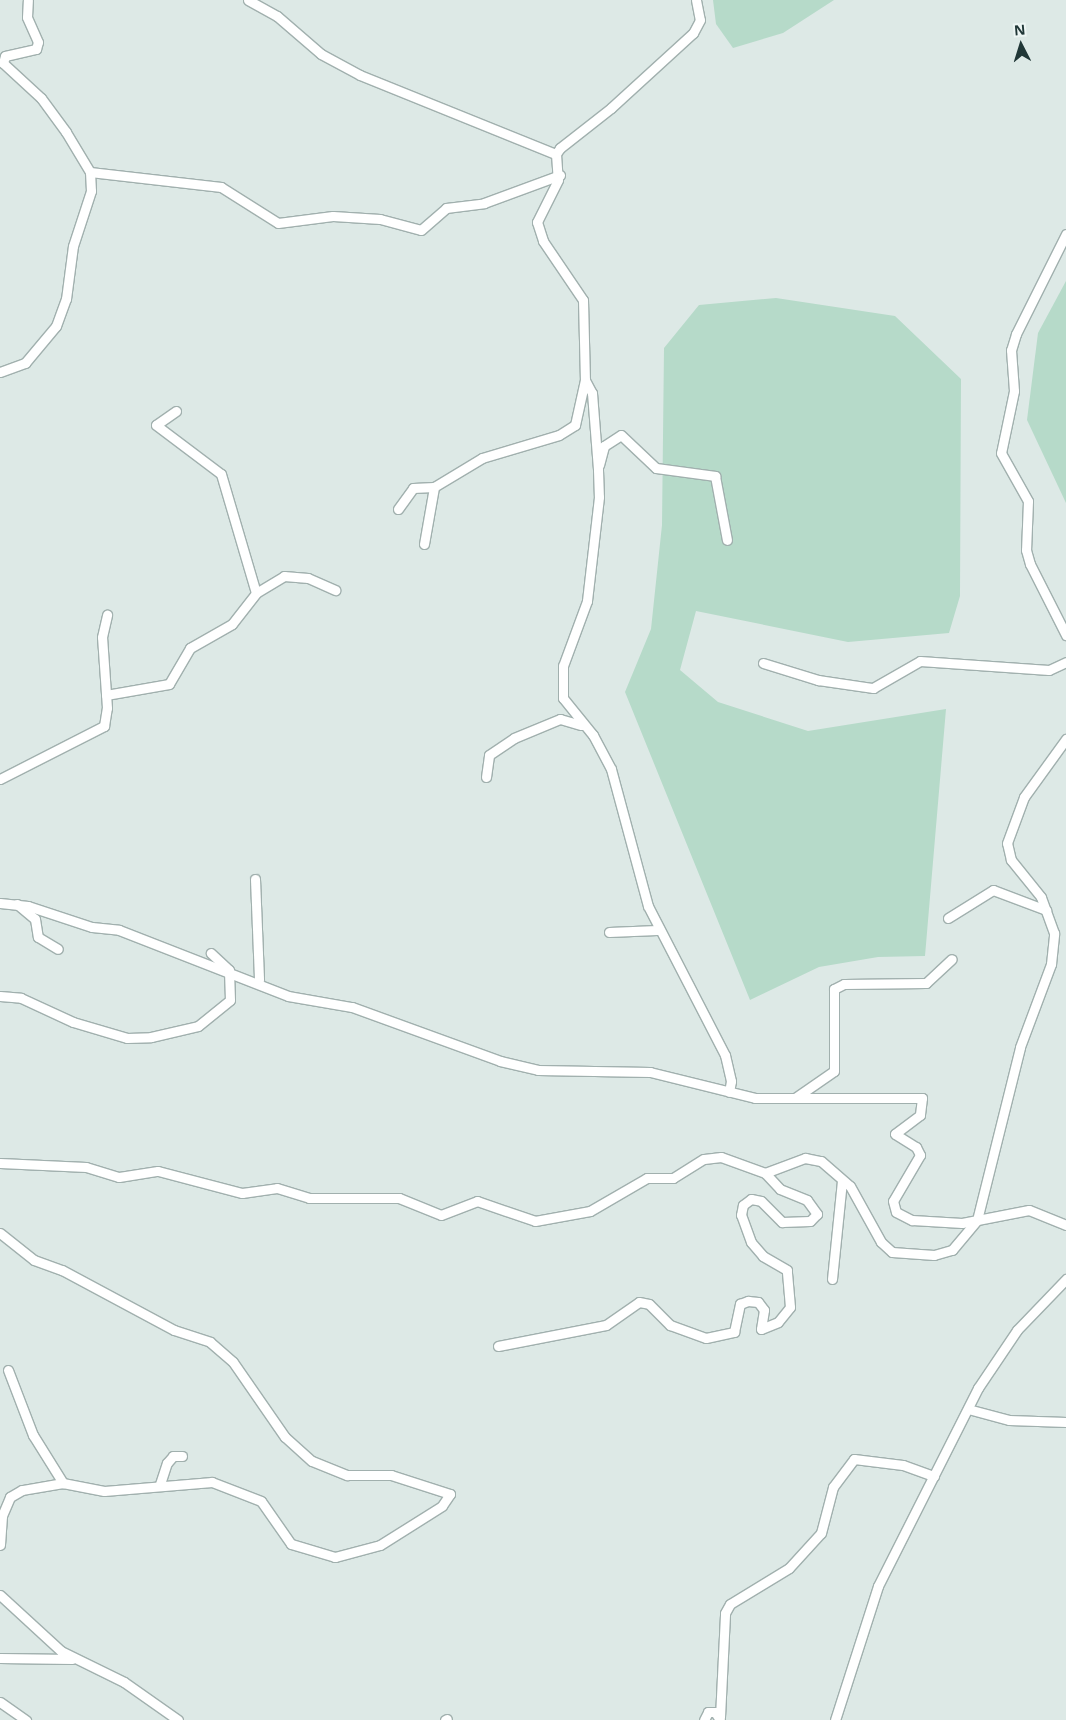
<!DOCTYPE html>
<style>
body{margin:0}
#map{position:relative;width:1066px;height:1720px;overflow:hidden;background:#dde9e6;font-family:"Noto Sans",sans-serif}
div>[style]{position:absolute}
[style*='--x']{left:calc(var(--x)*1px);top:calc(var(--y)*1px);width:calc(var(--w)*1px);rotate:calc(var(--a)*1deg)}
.green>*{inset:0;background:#b6dac9}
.roads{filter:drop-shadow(1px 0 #a1b0ae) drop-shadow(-1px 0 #a1b0ae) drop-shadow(0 1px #a1b0ae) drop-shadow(0 -1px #a1b0ae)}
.minor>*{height:9px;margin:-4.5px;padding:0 4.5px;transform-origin:4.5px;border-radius:4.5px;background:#fff}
span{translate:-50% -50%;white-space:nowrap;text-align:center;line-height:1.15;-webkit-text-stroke:4px #edf6f4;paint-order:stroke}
.north{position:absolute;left:996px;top:20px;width:50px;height:50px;-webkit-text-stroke:4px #edf6f4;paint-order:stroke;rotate:355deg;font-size:14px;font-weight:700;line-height:20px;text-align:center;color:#203737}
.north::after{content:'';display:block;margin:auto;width:18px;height:22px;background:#203737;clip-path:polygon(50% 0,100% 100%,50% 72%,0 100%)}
</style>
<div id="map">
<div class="green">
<i style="clip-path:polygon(713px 0,834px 0,783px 33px,733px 48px,716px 24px)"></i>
<i style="clip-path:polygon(1066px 281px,1066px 503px,1027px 420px,1038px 333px)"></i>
<i style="clip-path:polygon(776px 298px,895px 316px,961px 379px,960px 596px,949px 633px,848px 642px,696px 611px,680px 670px,718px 702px,808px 731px,946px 709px,925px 956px,878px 957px,819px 967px,750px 1000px,625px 692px,651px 629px,662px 525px,664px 348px,699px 305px)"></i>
</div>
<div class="roads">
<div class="minor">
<i style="--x:248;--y:0;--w:33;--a:29"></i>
<i style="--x:277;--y:16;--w:58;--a:40.8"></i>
<i style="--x:321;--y:54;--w:44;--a:28.3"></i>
<i style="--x:360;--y:75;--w:211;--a:22"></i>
<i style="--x:696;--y:0;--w:20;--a:79"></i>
<i style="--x:700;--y:20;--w:15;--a:118"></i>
<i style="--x:693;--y:33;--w:111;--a:137.6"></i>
<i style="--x:611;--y:108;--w:65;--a:141.9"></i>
<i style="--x:560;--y:148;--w:7;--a:124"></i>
<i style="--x:556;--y:154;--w:26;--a:86"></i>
<i style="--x:558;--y:180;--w:47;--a:116.6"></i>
<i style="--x:537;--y:222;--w:20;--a:72"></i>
<i style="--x:543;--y:241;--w:71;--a:55.9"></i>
<i style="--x:583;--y:300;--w:80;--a:88.6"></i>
<i style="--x:585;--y:380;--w:15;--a:62"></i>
<i style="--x:592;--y:393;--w:77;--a:85.5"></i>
<i style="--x:598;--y:470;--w:27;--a:88"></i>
<i style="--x:599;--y:497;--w:105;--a:96.6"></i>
<i style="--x:587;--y:601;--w:69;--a:110.3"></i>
<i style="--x:563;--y:666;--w:32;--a:90"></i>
<i style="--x:563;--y:698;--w:48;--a:51"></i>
<i style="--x:593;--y:735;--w:38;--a:62"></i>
<i style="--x:611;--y:769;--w:142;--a:74.9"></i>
<i style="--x:648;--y:906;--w:168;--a:62.7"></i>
<i style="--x:725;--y:1055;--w:27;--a:77"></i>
<i style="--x:731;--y:1081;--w:11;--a:100"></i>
<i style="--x:90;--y:172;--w:132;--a:6.5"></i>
<i style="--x:221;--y:187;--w:67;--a:32.3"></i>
<i style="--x:278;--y:223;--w:55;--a:-7.3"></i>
<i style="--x:333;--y:216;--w:47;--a:3.7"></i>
<i style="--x:380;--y:219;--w:42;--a:15"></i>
<i style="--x:421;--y:230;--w:33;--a:-41"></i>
<i style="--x:446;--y:208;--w:38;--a:-7"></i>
<i style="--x:484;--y:203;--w:81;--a:-20.2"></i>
<i style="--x:1066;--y:234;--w:112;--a:116.6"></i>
<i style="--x:1016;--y:334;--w:17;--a:107"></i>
<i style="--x:1011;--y:350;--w:41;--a:85.8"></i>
<i style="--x:1014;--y:391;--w:63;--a:101.8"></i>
<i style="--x:1001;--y:453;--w:55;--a:60.6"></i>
<i style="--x:1028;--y:501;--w:49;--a:92.3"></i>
<i style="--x:1026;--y:550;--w:15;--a:74"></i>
<i style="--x:1030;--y:564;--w:80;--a:63.1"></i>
<i style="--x:0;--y:372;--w:27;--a:-20"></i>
<i style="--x:25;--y:363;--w:48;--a:-50"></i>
<i style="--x:56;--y:326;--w:29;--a:-70"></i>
<i style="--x:66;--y:299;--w:53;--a:-82.5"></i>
<i style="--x:73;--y:246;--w:58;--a:-71.9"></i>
<i style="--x:91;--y:191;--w:19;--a:-93"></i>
<i style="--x:90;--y:172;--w:47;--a:-121"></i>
<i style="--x:66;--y:132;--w:42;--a:-126.3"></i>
<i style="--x:41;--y:98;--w:52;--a:-137.4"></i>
<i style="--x:3;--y:63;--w:7;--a:-74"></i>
<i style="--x:5;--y:56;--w:32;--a:-13"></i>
<i style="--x:36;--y:49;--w:7;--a:-74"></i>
<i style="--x:38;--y:42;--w:27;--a:-114"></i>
<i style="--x:27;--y:17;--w:17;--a:-87"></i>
<i style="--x:176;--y:411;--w:24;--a:145"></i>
<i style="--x:156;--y:425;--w:81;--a:37"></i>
<i style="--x:221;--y:474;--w:124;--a:73.6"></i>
<i style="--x:599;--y:465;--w:20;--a:-75"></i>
<i style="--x:604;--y:446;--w:20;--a:-33"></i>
<i style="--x:621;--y:435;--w:48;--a:43.3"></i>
<i style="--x:656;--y:468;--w:60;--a:7.7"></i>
<i style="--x:715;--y:476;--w:65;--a:79.4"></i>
<i style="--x:398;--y:509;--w:26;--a:-54"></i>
<i style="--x:413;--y:488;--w:21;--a:-3"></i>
<i style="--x:434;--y:487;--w:56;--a:-31.1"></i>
<i style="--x:482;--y:458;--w:80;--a:-16.6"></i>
<i style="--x:559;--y:435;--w:19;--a:-32"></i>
<i style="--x:575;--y:425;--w:46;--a:-77.5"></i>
<i style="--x:424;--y:544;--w:58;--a:-80"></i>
<i style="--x:763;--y:663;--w:58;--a:17.2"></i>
<i style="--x:818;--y:680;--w:56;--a:8.3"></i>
<i style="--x:873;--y:688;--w:54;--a:-29.9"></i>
<i style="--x:920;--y:661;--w:129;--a:4"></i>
<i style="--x:1049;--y:670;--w:19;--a:-25"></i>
<i style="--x:106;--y:695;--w:64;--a:-9.9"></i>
<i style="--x:169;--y:684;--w:42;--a:-59.7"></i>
<i style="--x:190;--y:648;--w:48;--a:-29.7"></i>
<i style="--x:232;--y:624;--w:39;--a:-52"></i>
<i style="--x:256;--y:593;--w:33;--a:-31"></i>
<i style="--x:284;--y:576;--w:24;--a:5"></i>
<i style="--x:308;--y:578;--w:30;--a:24"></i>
<i style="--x:486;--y:777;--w:22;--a:-82"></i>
<i style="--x:489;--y:755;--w:30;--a:-34"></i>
<i style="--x:514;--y:738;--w:50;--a:-22.4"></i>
<i style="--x:560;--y:719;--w:22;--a:16"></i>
<i style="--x:0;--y:779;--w:117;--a:-27"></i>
<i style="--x:104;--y:726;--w:18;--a:-81"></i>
<i style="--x:107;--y:708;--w:71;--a:-94"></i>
<i style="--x:102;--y:637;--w:23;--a:-77"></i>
<i style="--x:255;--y:879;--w:101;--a:87.7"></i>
<i style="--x:0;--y:903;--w:28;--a:6"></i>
<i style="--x:28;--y:906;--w:67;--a:18.2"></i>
<i style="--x:92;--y:927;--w:27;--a:6"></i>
<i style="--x:119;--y:930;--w:181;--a:21.3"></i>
<i style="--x:288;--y:996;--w:65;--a:9.8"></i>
<i style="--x:352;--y:1007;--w:158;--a:20"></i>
<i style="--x:500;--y:1061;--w:39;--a:13"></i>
<i style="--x:538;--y:1070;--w:112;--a:1"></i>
<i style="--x:650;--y:1072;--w:108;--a:13.9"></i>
<i style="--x:755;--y:1098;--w:167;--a:0"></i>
<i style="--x:922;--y:1098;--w:17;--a:97"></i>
<i style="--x:920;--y:1115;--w:31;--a:143"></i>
<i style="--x:895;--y:1134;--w:25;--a:32"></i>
<i style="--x:916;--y:1147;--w:9;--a:63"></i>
<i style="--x:920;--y:1155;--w:53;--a:120.4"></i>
<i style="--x:893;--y:1201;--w:11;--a:75"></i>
<i style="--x:896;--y:1212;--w:18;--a:27"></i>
<i style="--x:912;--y:1220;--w:50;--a:3.4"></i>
<i style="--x:962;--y:1223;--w:68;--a:-11"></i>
<i style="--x:1029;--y:1210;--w:40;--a:22"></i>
<i style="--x:17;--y:904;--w:23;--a:40"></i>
<i style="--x:35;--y:919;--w:18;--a:81"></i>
<i style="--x:38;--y:937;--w:23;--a:31"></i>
<i style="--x:948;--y:918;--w:53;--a:-31.9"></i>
<i style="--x:993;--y:890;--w:57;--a:20.7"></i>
<i style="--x:609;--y:932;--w:48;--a:-2.4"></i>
<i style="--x:0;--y:996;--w:21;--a:5"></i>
<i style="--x:21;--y:998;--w:57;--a:24.8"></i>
<i style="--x:73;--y:1022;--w:56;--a:16.5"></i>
<i style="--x:127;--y:1038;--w:24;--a:-2"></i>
<i style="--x:151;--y:1037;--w:48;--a:-13.2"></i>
<i style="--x:198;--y:1026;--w:41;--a:-39.1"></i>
<i style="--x:230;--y:1000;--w:30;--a:-92"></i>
<i style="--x:229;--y:970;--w:25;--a:-137"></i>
<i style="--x:795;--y:1098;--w:47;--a:-34.7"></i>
<i style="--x:834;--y:1071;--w:82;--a:-90"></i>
<i style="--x:834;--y:989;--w:11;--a:-27"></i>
<i style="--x:844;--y:984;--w:82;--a:-0.7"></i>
<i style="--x:926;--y:983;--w:35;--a:-43"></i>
<i style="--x:0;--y:1163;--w:86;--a:2.7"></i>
<i style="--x:86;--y:1167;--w:34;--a:17"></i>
<i style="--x:119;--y:1177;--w:39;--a:-9"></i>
<i style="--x:158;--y:1171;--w:87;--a:14.7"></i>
<i style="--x:242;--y:1193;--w:35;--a:-8"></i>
<i style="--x:277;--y:1188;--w:34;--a:17"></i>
<i style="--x:309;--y:1198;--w:90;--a:0"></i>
<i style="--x:399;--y:1198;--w:45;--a:22"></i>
<i style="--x:441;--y:1215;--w:39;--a:-21"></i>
<i style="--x:477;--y:1201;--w:61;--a:19"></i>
<i style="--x:535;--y:1221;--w:56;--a:-10.3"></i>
<i style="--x:590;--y:1211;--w:66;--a:-30.1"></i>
<i style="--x:647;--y:1178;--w:26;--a:0"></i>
<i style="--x:673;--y:1178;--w:36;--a:-32"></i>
<i style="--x:704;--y:1159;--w:17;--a:-7"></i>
<i style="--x:721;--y:1157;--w:47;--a:20"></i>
<i style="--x:765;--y:1173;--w:43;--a:-20.6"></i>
<i style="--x:805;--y:1158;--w:16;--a:11"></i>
<i style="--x:821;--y:1161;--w:38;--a:41"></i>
<i style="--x:850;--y:1186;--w:64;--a:61"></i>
<i style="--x:881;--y:1242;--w:15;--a:42"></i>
<i style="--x:892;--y:1252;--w:42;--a:4.1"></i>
<i style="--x:934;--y:1255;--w:19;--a:-16"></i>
<i style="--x:952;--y:1250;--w:39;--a:-50"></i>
<i style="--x:977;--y:1220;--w:178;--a:-76"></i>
<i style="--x:1020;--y:1047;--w:89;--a:-69.5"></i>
<i style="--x:1051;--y:964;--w:31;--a:-84"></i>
<i style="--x:1054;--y:933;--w:38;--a:-110"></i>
<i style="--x:1041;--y:897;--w:48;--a:-129"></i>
<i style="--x:1011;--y:860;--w:17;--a:-103"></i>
<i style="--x:1007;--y:843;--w:49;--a:-69.7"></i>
<i style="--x:1024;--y:797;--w:72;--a:-54.1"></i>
<i style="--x:0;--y:1233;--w:43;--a:38.5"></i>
<i style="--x:34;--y:1260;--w:30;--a:20"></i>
<i style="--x:62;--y:1270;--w:127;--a:28.2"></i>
<i style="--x:174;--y:1330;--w:38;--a:18"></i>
<i style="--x:210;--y:1342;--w:30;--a:41"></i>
<i style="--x:233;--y:1362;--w:91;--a:55.3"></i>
<i style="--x:285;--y:1437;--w:36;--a:42"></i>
<i style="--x:312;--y:1461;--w:38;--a:22"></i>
<i style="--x:347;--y:1475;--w:44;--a:0"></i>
<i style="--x:391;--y:1475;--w:62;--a:17.9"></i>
<i style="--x:450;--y:1494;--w:14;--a:124"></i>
<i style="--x:442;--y:1506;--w:73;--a:147.8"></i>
<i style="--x:380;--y:1545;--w:47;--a:165.1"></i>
<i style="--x:335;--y:1557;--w:46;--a:-163.5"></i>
<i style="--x:291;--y:1544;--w:52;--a:-124.9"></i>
<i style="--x:261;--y:1501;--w:53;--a:-158.8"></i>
<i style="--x:212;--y:1482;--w:108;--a:175.2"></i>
<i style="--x:104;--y:1491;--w:42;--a:-169"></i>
<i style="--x:63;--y:1483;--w:42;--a:170.3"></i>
<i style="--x:22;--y:1490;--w:14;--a:150"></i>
<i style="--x:10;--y:1497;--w:21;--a:113"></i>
<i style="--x:2;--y:1516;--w:29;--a:94"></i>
<i style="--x:832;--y:1279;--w:99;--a:-84.2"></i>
<i style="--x:498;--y:1346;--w:110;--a:-11"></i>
<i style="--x:606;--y:1325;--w:40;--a:-34.9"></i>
<i style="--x:639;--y:1302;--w:10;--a:11"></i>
<i style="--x:649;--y:1304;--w:30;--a:45"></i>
<i style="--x:670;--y:1325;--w:38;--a:20"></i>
<i style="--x:706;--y:1338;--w:29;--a:-12"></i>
<i style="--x:734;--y:1332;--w:29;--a:-78"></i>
<i style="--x:740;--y:1304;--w:9;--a:-21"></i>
<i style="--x:748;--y:1301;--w:10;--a:6"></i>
<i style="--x:758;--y:1302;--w:10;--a:53"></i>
<i style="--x:764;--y:1310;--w:19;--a:99"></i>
<i style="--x:761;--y:1329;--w:18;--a:-22"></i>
<i style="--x:778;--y:1322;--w:19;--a:-51"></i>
<i style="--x:790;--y:1307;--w:37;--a:-95"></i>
<i style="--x:787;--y:1270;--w:28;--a:-150"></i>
<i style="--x:763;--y:1256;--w:18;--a:-131"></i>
<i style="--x:751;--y:1242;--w:29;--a:-110"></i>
<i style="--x:741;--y:1215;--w:10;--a:-79"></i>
<i style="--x:743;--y:1205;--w:10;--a:-37"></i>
<i style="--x:751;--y:1199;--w:10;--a:11"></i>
<i style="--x:761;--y:1201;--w:30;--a:45"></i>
<i style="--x:782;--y:1222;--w:28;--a:-2"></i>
<i style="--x:810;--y:1221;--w:10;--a:-45"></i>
<i style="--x:817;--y:1214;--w:17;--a:-126"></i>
<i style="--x:807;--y:1200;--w:29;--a:-158"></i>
<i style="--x:780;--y:1189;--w:22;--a:-133"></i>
<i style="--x:8;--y:1370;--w:70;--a:69"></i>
<i style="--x:33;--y:1435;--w:57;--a:58"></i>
<i style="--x:968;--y:1409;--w:42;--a:15"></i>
<i style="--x:1009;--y:1420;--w:57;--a:2"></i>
<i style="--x:160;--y:1484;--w:22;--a:-72"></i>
<i style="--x:167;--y:1463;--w:9;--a:-49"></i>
<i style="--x:173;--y:1456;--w:9;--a:0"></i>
<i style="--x:0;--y:1595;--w:83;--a:42.6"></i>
<i style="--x:61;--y:1651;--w:70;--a:26.2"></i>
<i style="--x:124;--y:1682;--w:66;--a:35.1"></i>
<i style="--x:0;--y:1658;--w:72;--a:0.8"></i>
<i style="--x:0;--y:1702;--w:32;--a:35"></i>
<i style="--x:720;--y:1717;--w:104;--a:-87.2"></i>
<i style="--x:725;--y:1613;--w:10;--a:-61"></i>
<i style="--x:730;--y:1604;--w:69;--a:-31.4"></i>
<i style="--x:789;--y:1568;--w:47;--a:-47.6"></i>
<i style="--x:821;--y:1533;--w:48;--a:-75.4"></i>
<i style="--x:833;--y:1487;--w:35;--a:-53"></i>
<i style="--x:854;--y:1459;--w:49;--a:7"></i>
<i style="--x:903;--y:1465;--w:33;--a:20"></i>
<i style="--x:445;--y:1720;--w:2;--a:-27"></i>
<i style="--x:704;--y:1720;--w:9;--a:-63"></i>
<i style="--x:708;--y:1712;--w:7;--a:0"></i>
<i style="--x:715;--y:1712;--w:9;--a:58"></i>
<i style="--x:835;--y:1720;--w:141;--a:-72.2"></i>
<i style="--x:878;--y:1586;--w:222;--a:-63.2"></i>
<i style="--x:978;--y:1388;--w:70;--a:-56.1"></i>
<i style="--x:1017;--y:1330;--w:71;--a:-46.1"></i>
</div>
</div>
<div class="north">N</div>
</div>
